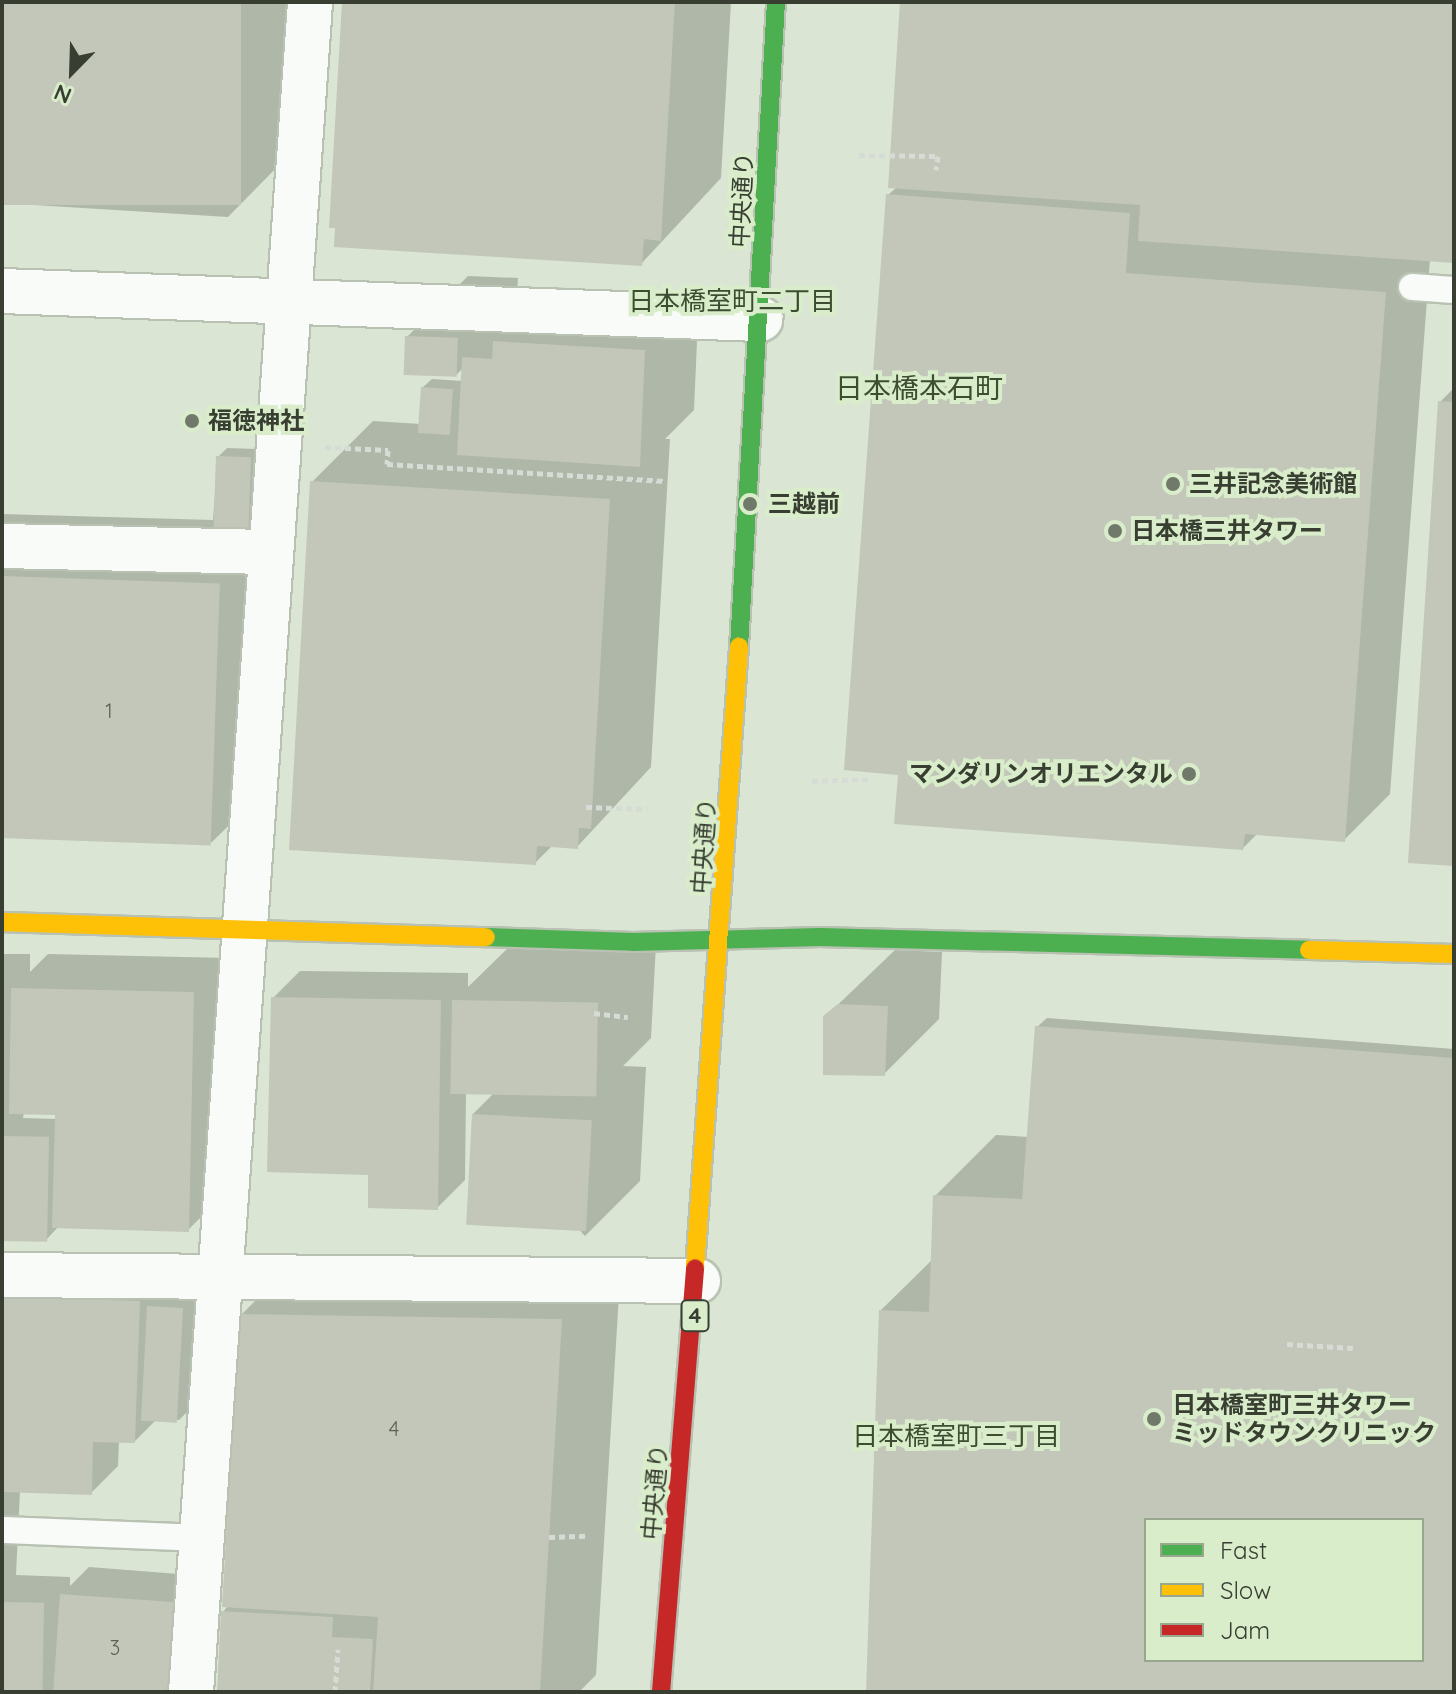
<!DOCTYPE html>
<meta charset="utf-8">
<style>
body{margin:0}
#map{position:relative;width:1456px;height:1694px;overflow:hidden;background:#dae5d3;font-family:Quicksand,"Noto Sans JP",sans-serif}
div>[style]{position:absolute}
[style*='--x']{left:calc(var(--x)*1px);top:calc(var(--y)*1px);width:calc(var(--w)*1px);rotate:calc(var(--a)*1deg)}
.shadow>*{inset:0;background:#0003}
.building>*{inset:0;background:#c2c7b9;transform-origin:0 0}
.path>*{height:5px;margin-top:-2.5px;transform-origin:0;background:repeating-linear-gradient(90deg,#d7dbd6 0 6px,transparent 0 10px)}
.roads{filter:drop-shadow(2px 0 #b8c1b2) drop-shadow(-2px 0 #b8c1b2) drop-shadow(0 2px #b8c1b2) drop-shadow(0 -2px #b8c1b2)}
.lane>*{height:26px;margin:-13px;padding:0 13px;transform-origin:13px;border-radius:13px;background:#f9fbf8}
.street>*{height:44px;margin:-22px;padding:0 22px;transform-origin:22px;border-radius:22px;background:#f9fbf8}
.fast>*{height:18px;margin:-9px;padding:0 9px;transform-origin:9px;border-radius:9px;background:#4caf50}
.slow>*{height:18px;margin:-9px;padding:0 9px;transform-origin:9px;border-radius:9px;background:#ffc107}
.jam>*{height:18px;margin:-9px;padding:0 9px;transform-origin:9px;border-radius:9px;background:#c62828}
.dots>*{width:22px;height:22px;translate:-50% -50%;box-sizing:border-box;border:4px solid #d9edcb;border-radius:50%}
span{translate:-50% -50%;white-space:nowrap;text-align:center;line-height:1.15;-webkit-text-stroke:8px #d9edcb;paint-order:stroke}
.number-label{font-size:20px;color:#5a6154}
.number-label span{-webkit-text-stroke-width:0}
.shield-label span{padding:2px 6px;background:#d9edcb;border:2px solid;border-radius:6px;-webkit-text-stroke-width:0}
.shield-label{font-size:22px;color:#383f32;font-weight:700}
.street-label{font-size:24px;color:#383f32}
.poi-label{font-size:24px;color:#383f32;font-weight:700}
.left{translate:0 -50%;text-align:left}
.right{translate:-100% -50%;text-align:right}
.neighbourhood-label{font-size:26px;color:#3d4d31}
.quarter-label{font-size:28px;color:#3d4d31}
.frame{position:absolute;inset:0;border:4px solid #383f32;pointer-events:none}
.legend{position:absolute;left:1144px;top:1518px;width:280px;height:144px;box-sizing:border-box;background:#d9edcb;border:2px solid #99a78e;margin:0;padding:10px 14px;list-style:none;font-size:24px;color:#383f32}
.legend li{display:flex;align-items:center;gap:16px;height:40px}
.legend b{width:40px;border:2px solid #99a78e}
.north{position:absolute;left:32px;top:32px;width:80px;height:80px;-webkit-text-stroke:6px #d9edcb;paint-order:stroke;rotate:203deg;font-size:22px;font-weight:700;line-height:32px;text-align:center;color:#383f32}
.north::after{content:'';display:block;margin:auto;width:28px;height:36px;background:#383f32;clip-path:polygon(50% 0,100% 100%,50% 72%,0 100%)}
</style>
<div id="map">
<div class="shadow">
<i style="clip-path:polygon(2px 2px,298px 2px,288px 156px,228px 217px,2px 203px)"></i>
<i style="clip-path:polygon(344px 2px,731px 2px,721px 178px,641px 264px)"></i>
<i style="clip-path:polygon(902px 2px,1454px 2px,1454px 261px,1430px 259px,1390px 794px,1344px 840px,1258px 833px,1243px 848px,900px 773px,888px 195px,897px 187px)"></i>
<i style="clip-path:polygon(468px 276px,518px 278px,516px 306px,533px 304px,550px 287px,699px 296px,694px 410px,665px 439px,670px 439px,651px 767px,577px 847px,553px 845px,535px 863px,312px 482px,373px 421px,421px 424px,422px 388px,432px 379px,463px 381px,464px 367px,455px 376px,407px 337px)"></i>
<i style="clip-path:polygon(1454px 388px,1454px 864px,1440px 402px)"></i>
<i style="clip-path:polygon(227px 448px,259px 449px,273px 782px,212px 842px,2px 836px,2px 514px,213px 520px,218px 457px)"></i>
<i style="clip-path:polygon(514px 942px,656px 944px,651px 1038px,623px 1066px,646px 1067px,640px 1181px,585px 1236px,473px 1114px,494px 1093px,466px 1092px,465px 1180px,437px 1208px,370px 1173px,273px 998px,300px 971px,468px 973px,468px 987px)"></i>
<i style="clip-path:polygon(895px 950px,942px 952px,939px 1019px,884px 1074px,825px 1017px)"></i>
<i style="clip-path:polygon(evenodd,2px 954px,30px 954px,30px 972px,48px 954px,229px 958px,223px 1195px,188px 1230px,59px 1226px,46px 1240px,2px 1239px,2px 954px,24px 1112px,57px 1113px,57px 1119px,23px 1118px,24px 1112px)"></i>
<i style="clip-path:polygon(evenodd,1047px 1018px,1454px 1049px,1454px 1692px,868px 1692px,881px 1310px,933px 1259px,935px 1196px,996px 1135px,1029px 1137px,1037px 1027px,1047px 1018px,1146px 1520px,1422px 1520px,1422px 1660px,1146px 1660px,1146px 1520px)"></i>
<i style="clip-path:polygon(300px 1256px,621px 1261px,596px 1675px,579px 1692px,219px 1692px,223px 1612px,229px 1605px,241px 1315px)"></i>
<i style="clip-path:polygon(2px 1280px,201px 1290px,198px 1401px,179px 1420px,157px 1419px,135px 1441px,119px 1441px,118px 1466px,91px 1493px,20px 1491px,16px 1575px,70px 1577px,70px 1586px,89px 1567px,204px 1576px,196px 1692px,2px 1692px)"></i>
</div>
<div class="building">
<i style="left:2px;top:2px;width:239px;height:203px"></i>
<i style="clip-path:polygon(342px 2px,675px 2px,661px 241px,644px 239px,642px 266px,334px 247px,335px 228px,329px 228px)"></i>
<i style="clip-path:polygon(900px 2px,1454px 2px,1454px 263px,1138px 241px,1140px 205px,888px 188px)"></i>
<i style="clip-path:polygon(886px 194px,1130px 213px,1126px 273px,1386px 292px,1345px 842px,1245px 834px,1243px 850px,894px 824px,898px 775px,844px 770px)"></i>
<i style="left:405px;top:336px;width:53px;height:39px;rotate:2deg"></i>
<i style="clip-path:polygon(493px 341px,645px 350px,640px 467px,457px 455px,462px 357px,492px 359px)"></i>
<i style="left:421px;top:387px;width:32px;height:46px;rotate:4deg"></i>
<i style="clip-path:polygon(1438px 401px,1454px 402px,1454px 866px,1408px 863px)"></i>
<i style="left:216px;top:456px;width:35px;height:75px;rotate:2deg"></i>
<i style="clip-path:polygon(310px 481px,610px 499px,591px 829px,579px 828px,578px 849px,537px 846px,536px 865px,289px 850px)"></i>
<i style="left:2px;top:576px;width:218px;height:262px;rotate:2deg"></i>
<i style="clip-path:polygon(11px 988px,194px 992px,189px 1232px,52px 1228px,55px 1115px,9px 1114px)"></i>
<i style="clip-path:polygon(271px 997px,441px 1000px,438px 1210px,368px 1208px,368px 1175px,267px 1172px)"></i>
<i style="left:452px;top:1000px;width:146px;height:94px;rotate:1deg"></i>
<i style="clip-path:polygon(838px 1004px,888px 1006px,885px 1076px,823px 1075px,823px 1016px)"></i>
<i style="clip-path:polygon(evenodd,1035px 1026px,1454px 1058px,1454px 1692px,866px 1692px,879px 1310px,929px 1312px,933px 1195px,1022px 1199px,1035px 1026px,1146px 1520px,1422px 1520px,1422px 1660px,1146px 1660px,1146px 1520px)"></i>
<i style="left:472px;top:1114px;width:120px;height:111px;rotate:3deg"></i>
<i style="left:2px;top:1136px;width:47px;height:105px;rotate:1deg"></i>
<i style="clip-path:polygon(2px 1297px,140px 1301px,135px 1443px,93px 1442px,92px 1495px,2px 1492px)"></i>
<i style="left:147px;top:1306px;width:36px;height:115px;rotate:3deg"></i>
<i style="clip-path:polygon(239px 1314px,562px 1319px,540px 1692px,373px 1692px,378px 1617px,222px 1607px)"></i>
<i style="left:60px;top:1594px;width:117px;height:98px;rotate:4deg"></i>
<i style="left:2px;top:1602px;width:42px;height:90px;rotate:1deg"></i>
<i style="clip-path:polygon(221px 1611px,333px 1617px,332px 1637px,373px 1639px,370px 1692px,217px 1692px)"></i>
</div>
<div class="path">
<i style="--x:859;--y:155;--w:79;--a:0.7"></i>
<i style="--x:938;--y:156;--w:14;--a:98"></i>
<i style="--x:325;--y:447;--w:63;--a:2.7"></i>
<i style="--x:388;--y:450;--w:14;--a:94"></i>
<i style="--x:387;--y:464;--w:279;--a:3.5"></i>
<i style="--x:812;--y:781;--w:59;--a:-1.9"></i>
<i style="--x:586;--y:807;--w:61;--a:1.9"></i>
<i style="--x:594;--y:1013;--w:34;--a:7"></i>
<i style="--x:1287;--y:1344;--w:66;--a:3.5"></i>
<i style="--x:549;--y:1537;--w:37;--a:-2"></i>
<i style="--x:335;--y:1692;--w:43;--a:-86"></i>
</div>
<div class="roads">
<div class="lane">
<i style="--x:1412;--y:287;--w:42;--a:4.1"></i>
<i style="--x:2;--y:1530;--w:200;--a:2.3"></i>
</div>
<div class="street">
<i style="--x:2;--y:291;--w:759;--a:2.12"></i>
<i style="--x:2;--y:546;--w:268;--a:1.3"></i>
<i style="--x:2;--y:1275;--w:696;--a:0.49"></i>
<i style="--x:191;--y:1692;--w:1694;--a:-85.97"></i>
</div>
<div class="fast">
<i style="--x:739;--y:647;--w:646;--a:-86.72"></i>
<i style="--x:486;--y:937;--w:147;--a:1.9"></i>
<i style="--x:633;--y:942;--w:187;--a:-1.5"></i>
<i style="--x:820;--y:937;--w:489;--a:1.5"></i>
</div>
<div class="slow">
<i style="--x:2;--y:922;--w:484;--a:1.8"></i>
<i style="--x:1309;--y:950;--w:145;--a:1.6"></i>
<i style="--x:695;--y:1268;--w:623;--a:-85.95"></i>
</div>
<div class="jam">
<i style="--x:661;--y:1692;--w:425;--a:-85.4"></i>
</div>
</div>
<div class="dots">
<i style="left:192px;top:421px;background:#71796a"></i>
<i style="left:1173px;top:484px;background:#71796a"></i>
<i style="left:750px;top:504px;background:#71796a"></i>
<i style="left:1115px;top:531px;background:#71796a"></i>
<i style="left:1189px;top:774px;background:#71796a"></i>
<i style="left:1154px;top:1419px;background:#71796a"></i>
</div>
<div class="number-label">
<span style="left:109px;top:710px">1</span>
<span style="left:394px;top:1428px">4</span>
<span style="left:115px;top:1647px">3</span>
</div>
<div class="shield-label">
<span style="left:695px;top:1316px">4</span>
</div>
<div class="street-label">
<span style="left:742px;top:200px;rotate:-87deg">中央通り</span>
<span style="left:704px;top:846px;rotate:-86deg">中央通り</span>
<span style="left:655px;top:1492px;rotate:-85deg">中央通り</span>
</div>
<div class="poi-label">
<span class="left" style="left:208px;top:421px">福徳神社</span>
<span class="left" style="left:1189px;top:484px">三井記念美術館</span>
<span class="left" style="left:768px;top:504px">三越前</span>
<span class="left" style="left:1131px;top:531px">日本橋三井タワー</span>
<span class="right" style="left:1173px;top:774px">マンダリンオリエンタル</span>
<span class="left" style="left:1172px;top:1419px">日本橋室町三井タワー<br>ミッドタウンクリニック</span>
</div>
<div class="neighbourhood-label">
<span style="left:732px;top:301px">日本橋室町二丁目</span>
<span style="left:956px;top:1436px">日本橋室町三丁目</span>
</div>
<div class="quarter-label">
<span style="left:919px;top:388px">日本橋本石町</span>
</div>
<div class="frame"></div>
<ul class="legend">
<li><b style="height:10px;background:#4caf50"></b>Fast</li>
<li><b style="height:10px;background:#ffc107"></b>Slow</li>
<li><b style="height:10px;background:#c62828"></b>Jam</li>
</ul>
<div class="north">N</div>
</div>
